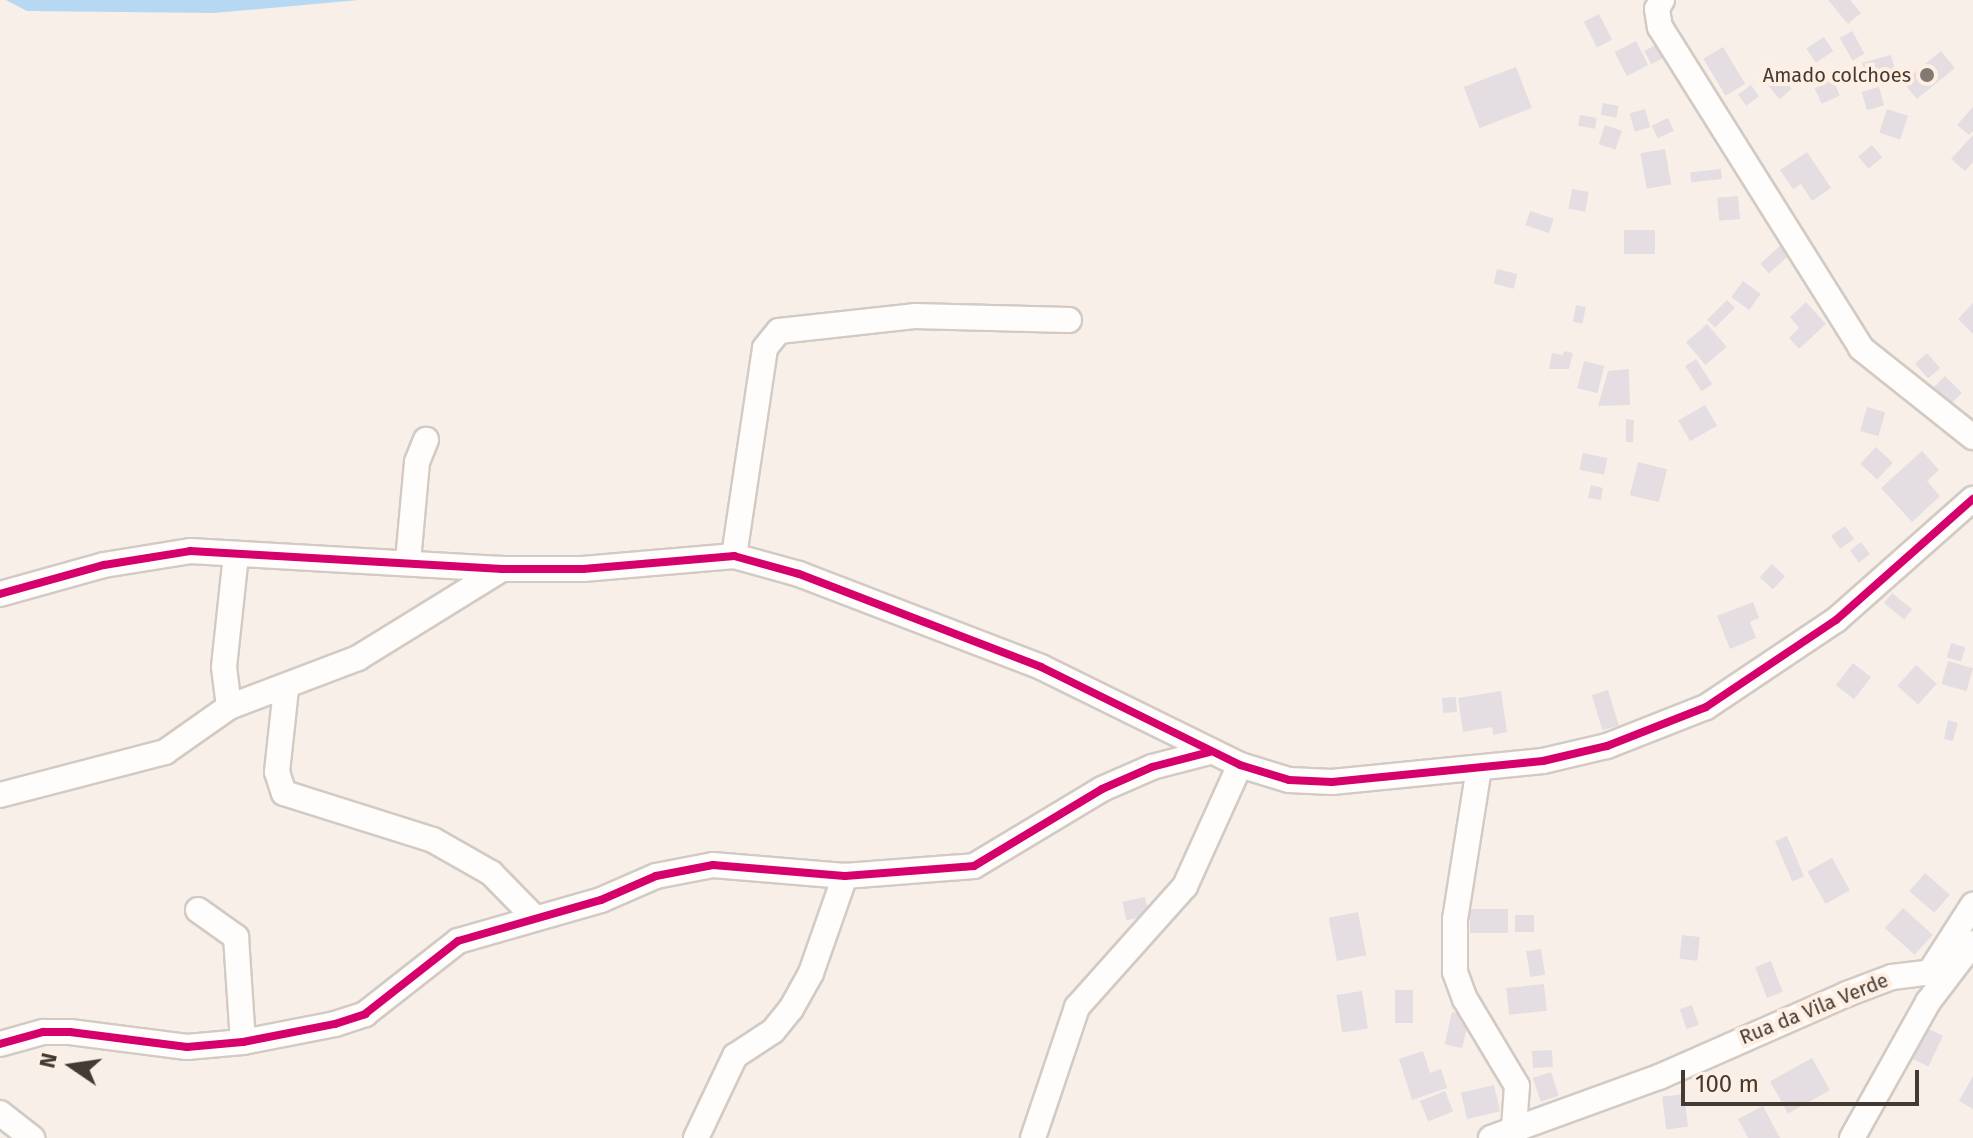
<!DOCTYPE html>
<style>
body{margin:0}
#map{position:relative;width:1973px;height:1138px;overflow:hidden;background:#f8f0e8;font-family:"Fira Sans",sans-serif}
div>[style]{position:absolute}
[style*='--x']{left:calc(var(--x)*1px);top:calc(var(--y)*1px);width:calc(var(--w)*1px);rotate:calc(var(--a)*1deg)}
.water>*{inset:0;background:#b6d8f2}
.building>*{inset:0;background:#e4dde2;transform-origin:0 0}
.roads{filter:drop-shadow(2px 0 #d2cac3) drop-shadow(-2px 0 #d2cac3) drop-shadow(0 2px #d2cac3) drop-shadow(0 -2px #d2cac3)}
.minor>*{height:24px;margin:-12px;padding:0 12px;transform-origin:12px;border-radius:12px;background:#fefdfc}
.cycleway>*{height:8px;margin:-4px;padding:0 4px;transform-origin:4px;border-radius:4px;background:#d6006c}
.dots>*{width:22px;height:22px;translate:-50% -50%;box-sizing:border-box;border:4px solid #feefe2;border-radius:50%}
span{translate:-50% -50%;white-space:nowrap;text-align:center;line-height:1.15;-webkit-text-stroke:8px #feefe2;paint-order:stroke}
.poi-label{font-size:20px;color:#433a32}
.right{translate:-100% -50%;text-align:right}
.street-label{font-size:20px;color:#433a32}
.north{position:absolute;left:32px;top:1026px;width:80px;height:80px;-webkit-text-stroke:6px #feefe2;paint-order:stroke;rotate:283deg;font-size:22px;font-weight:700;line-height:32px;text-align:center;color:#433a32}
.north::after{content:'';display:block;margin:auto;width:28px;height:36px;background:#433a32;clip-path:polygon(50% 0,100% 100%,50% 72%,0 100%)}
.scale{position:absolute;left:1681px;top:1070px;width:238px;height:36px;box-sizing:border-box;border:4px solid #433a32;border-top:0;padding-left:10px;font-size:24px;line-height:28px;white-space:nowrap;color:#433a32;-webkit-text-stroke:6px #feefe2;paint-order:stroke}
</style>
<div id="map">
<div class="water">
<i style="clip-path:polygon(6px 0,359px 0,214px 13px,27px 11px)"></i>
</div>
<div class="building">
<i style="clip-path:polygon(1828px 0,1850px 0,1861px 13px,1848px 24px)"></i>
<i style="left:1599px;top:14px;width:29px;height:17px;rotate:63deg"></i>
<i style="left:1852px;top:31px;width:26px;height:14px;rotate:61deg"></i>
<i style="left:1824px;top:37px;width:17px;height:21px;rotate:57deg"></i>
<i style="left:1636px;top:41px;width:27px;height:24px;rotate:63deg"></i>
<i style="left:1661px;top:42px;width:15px;height:19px;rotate:62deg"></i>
<i style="left:1723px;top:47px;width:43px;height:23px;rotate:59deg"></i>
<i style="left:1941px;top:51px;width:22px;height:49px;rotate:51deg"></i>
<i style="left:1891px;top:55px;width:23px;height:30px;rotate:75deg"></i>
<i style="left:1516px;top:67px;width:44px;height:56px;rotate:69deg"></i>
<i style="left:1778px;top:72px;width:22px;height:16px;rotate:51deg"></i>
<i style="left:1833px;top:80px;width:17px;height:20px;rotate:66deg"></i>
<i style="left:1751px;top:85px;width:14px;height:16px;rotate:54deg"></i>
<i style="left:1879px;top:87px;width:19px;height:18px;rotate:74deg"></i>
<i style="left:1603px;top:103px;width:16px;height:12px;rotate:11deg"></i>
<i style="clip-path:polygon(1973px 107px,1973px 131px,1969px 135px,1957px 125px)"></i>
<i style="left:1645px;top:109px;width:19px;height:16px;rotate:74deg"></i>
<i style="left:1887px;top:109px;width:22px;height:25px;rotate:18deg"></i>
<i style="left:1580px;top:115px;width:17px;height:11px;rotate:10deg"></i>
<i style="left:1668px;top:118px;width:14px;height:18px;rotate:65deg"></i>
<i style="left:1605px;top:125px;width:18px;height:20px;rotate:19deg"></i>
<i style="clip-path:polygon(1973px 135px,1973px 162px,1965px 171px,1951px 159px)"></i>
<i style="left:1872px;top:145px;width:16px;height:18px;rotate:50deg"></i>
<i style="left:1665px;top:149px;width:36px;height:25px;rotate:80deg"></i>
<i style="clip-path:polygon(1807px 152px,1831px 188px,1812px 201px,1801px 184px,1793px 189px,1780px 170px)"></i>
<i style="left:1721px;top:169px;width:10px;height:31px;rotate:84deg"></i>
<i style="left:1572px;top:189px;width:17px;height:20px;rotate:10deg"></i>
<i style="left:1738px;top:196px;width:23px;height:21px;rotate:85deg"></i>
<i style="left:1530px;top:211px;width:25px;height:15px;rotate:18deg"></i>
<i style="left:1624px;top:230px;width:31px;height:24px"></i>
<i style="left:1781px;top:245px;width:13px;height:28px;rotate:48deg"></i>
<i style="left:1497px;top:269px;width:21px;height:15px;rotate:14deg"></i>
<i style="left:1743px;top:281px;width:22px;height:20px;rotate:36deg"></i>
<i style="left:1727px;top:300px;width:11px;height:28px;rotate:45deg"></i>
<i style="clip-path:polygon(1806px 302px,1826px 324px,1799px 349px,1789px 338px,1799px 328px,1790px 317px)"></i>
<i style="clip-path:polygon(1973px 303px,1973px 334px,1958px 319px)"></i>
<i style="left:1576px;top:305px;width:10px;height:17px;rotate:11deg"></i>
<i style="left:1707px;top:324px;width:30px;height:28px;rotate:49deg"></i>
<i style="clip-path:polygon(1564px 351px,1573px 353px,1569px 369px,1549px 369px,1552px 353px,1563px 355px)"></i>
<i style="left:1927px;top:353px;width:20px;height:16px;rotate:49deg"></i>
<i style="left:1696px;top:359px;width:30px;height:13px;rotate:57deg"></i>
<i style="left:1584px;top:361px;width:21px;height:28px;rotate:14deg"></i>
<i style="clip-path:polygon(1629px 369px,1630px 405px,1598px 406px,1608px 371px)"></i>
<i style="left:1945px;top:376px;width:24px;height:23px;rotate:45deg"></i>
<i style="left:1705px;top:405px;width:24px;height:31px;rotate:60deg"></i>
<i style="left:1867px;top:407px;width:19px;height:25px;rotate:16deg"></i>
<i style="clip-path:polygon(1626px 419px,1634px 420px,1633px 442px,1626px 442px)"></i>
<i style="left:1876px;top:447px;width:23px;height:23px;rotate:43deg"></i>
<i style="clip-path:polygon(1922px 451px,1939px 470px,1927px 481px,1940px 496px,1912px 522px,1881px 488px)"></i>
<i style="left:1583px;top:453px;width:25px;height:17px;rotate:12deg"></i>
<i style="left:1638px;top:462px;width:30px;height:34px;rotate:14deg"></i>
<i style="clip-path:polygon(1591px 485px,1603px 488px,1601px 500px,1588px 498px)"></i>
<i style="left:1845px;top:526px;width:16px;height:17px;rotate:55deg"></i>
<i style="left:1861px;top:542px;width:15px;height:14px;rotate:53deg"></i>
<i style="left:1772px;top:564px;width:18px;height:18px;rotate:43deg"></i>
<i style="left:1892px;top:593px;width:26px;height:13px;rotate:39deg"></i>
<i style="clip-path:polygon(1753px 602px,1759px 618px,1750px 622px,1756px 638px,1730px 649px,1717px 616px)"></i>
<i style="left:1951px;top:643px;width:15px;height:15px;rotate:16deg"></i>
<i style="left:1948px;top:661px;width:26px;height:24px;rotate:16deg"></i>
<i style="left:1853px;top:663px;width:23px;height:28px;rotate:38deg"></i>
<i style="left:1916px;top:665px;width:28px;height:28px;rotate:42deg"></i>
<i style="left:1608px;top:690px;width:37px;height:17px;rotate:73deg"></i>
<i style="clip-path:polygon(1501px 691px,1507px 732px,1493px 735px,1492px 727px,1463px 732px,1458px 698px)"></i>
<i style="left:1456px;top:697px;width:15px;height:14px;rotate:86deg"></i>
<i style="clip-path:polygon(1948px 720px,1958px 723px,1953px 741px,1944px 739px)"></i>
<i style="left:1787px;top:836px;width:44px;height:13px;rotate:67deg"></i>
<i style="left:1832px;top:858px;width:37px;height:28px;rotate:61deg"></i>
<i style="left:1925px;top:873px;width:33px;height:24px;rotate:41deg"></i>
<i style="left:1145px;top:897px;width:19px;height:23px;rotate:78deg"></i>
<i style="left:1903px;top:908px;width:40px;height:27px;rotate:42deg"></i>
<i style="left:1470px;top:909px;width:38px;height:24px"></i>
<i style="left:1358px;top:912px;width:44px;height:30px;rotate:79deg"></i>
<i style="left:1534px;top:915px;width:17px;height:19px;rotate:90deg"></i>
<i style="left:1682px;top:935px;width:18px;height:24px;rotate:6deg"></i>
<i style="left:1541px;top:949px;width:26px;height:15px;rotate:81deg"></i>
<i style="left:1771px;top:961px;width:33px;height:17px;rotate:69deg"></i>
<i style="left:1544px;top:984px;width:27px;height:38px;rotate:84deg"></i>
<i style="left:1395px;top:990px;width:18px;height:33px"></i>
<i style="left:1362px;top:991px;width:38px;height:26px;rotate:81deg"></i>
<i style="left:1692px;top:1005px;width:21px;height:13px;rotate:71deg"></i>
<i style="left:1452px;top:1012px;width:18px;height:33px;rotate:13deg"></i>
<i style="left:1922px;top:1026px;width:23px;height:34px;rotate:25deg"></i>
<i style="left:1552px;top:1050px;width:17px;height:20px;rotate:87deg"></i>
<i style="clip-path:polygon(1423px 1051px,1430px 1073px,1441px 1069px,1447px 1088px,1412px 1100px,1399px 1059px)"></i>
<i style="left:1812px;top:1058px;width:37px;height:48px;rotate:61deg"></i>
<i style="left:1551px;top:1072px;width:25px;height:19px;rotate:72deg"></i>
<i style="clip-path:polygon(1973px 1076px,1973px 1109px,1959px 1101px)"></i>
<i style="left:1494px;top:1085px;width:27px;height:34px;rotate:77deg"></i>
<i style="left:1445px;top:1091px;width:22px;height:27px;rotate:68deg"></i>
<i style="left:1684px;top:1094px;width:33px;height:22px;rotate:83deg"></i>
<i style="clip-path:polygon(1763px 1106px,1780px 1138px,1748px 1138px,1738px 1119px)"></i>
</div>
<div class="roads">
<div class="minor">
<i style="--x:1662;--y:0;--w:10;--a:119"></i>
<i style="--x:1657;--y:9;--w:18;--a:81"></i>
<i style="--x:1660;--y:27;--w:379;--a:57.9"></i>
<i style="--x:1861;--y:348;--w:143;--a:38.5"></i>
<i style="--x:734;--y:556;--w:210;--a:-81.5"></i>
<i style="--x:765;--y:348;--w:22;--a:-51"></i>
<i style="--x:779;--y:331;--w:136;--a:-6.3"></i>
<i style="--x:914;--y:316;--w:155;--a:1.5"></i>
<i style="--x:408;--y:561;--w:99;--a:-84.8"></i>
<i style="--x:417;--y:462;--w:24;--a:-68"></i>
<i style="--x:0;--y:594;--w:108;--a:-15.6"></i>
<i style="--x:104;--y:565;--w:87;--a:-9.2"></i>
<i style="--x:190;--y:551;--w:313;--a:3.3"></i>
<i style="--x:502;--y:569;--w:81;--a:0"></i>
<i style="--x:583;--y:569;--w:152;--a:-4.9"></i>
<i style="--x:734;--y:556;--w:67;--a:15.5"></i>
<i style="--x:799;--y:574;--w:259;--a:21"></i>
<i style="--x:1041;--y:667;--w:222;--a:26.2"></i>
<i style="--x:1240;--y:765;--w:51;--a:17"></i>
<i style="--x:1289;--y:780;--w:43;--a:2.7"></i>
<i style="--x:1332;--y:782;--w:212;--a:-5.7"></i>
<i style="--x:1543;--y:761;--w:66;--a:-13.2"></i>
<i style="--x:1607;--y:746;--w:106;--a:-21.5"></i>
<i style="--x:1706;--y:707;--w:156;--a:-33.8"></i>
<i style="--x:1836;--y:620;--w:183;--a:-41.5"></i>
<i style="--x:286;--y:689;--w:83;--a:96.2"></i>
<i style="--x:277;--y:772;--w:22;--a:72"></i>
<i style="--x:284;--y:793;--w:156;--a:17.5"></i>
<i style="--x:433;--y:840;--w:67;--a:29.6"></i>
<i style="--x:491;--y:873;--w:63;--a:45.6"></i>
<i style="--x:229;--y:707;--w:40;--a:-97.1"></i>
<i style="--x:224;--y:667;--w:114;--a:-83.9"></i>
<i style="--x:1479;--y:768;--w:153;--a:99"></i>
<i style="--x:1455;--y:919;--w:53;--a:90"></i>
<i style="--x:1455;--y:972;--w:29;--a:70"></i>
<i style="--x:1465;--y:999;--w:101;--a:59.1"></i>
<i style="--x:1517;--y:1086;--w:42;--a:94.1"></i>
<i style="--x:0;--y:795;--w:171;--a:-14.6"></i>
<i style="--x:165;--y:752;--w:78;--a:-35.1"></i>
<i style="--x:229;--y:707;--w:138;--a:-20.8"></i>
<i style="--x:358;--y:658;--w:169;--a:-31.7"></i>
<i style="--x:198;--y:910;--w:47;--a:35.4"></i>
<i style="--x:236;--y:937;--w:105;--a:86.2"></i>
<i style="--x:0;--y:1044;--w:45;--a:-15.6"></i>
<i style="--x:43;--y:1032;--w:27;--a:0"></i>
<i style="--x:70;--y:1032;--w:118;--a:7.3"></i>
<i style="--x:187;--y:1047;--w:56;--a:-5.1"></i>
<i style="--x:243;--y:1042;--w:94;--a:-11.1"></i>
<i style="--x:335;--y:1024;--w:32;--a:-18"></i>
<i style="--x:365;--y:1014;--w:118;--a:-38.1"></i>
<i style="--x:458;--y:941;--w:149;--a:-16"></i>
<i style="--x:601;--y:900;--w:60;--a:-23.6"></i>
<i style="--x:656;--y:876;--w:58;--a:-10.9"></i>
<i style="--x:713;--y:865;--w:132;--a:4.8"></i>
<i style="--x:845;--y:876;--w:129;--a:-4.4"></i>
<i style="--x:974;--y:866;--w:149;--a:-31"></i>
<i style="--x:1102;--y:789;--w:55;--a:-23.7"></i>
<i style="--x:1152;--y:767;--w:59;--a:-14.7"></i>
<i style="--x:0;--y:1113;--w:41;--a:38"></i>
<i style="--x:696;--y:1138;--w:91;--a:-64.6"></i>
<i style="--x:735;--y:1056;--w:45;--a:-33.3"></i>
<i style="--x:773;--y:1031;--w:28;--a:-51"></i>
<i style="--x:791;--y:1009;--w:41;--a:-60.9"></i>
<i style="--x:811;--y:973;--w:103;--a:-70.7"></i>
<i style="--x:1033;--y:1138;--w:138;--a:-71.4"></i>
<i style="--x:1077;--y:1007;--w:162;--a:-48.2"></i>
<i style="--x:1185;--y:886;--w:133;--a:-65.6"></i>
<i style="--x:1491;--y:1138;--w:179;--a:-20"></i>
<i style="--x:1659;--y:1077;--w:206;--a:-23.8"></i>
<i style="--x:1847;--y:994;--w:48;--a:-20.7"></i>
<i style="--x:1892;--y:977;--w:38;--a:-7"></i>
<i style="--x:1930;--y:972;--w:80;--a:-57.3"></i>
<i style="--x:1852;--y:1138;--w:156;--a:-60.8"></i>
<i style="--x:1928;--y:1002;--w:74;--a:-52.7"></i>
</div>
</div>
<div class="cycleway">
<i style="--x:0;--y:594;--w:108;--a:-15.6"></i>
<i style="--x:104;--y:565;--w:87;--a:-9.2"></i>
<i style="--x:190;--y:551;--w:313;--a:3.3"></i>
<i style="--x:502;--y:569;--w:81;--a:0"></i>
<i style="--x:583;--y:569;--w:152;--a:-4.9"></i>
<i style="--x:734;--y:556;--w:67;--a:15.5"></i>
<i style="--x:799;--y:574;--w:259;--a:21"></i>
<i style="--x:1041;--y:667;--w:222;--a:26.2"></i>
<i style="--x:1240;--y:765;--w:51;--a:17"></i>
<i style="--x:1289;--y:780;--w:43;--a:2.7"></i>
<i style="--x:1332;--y:782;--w:212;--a:-5.7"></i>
<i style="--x:1543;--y:761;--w:66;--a:-13.2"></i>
<i style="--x:1607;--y:746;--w:106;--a:-21.5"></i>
<i style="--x:1706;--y:707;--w:156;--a:-33.8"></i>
<i style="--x:1836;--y:620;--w:183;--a:-41.5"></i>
<i style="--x:0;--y:1044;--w:45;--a:-15.6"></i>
<i style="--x:43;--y:1032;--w:27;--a:0"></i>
<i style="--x:70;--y:1032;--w:118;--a:7.3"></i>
<i style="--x:187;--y:1047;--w:56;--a:-5.1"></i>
<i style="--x:243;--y:1042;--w:94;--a:-11.1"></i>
<i style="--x:335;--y:1024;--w:32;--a:-18"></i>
<i style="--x:365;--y:1014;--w:118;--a:-38.1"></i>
<i style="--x:458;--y:941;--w:149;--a:-16"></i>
<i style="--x:601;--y:900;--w:60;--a:-23.6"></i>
<i style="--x:656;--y:876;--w:58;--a:-10.9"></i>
<i style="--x:713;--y:865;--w:132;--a:4.8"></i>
<i style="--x:845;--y:876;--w:129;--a:-4.4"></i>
<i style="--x:974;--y:866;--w:149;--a:-31"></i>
<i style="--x:1102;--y:789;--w:55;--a:-23.7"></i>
<i style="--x:1152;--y:767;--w:59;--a:-14.7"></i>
</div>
<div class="dots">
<i style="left:1927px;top:75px;background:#827a72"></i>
</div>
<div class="poi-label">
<span class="right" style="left:1911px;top:75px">Amado colchoes</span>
</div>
<div class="street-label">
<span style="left:1814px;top:1009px;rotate:-22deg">Rua da Vila Verde</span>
</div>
<div class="north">N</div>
<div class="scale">100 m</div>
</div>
